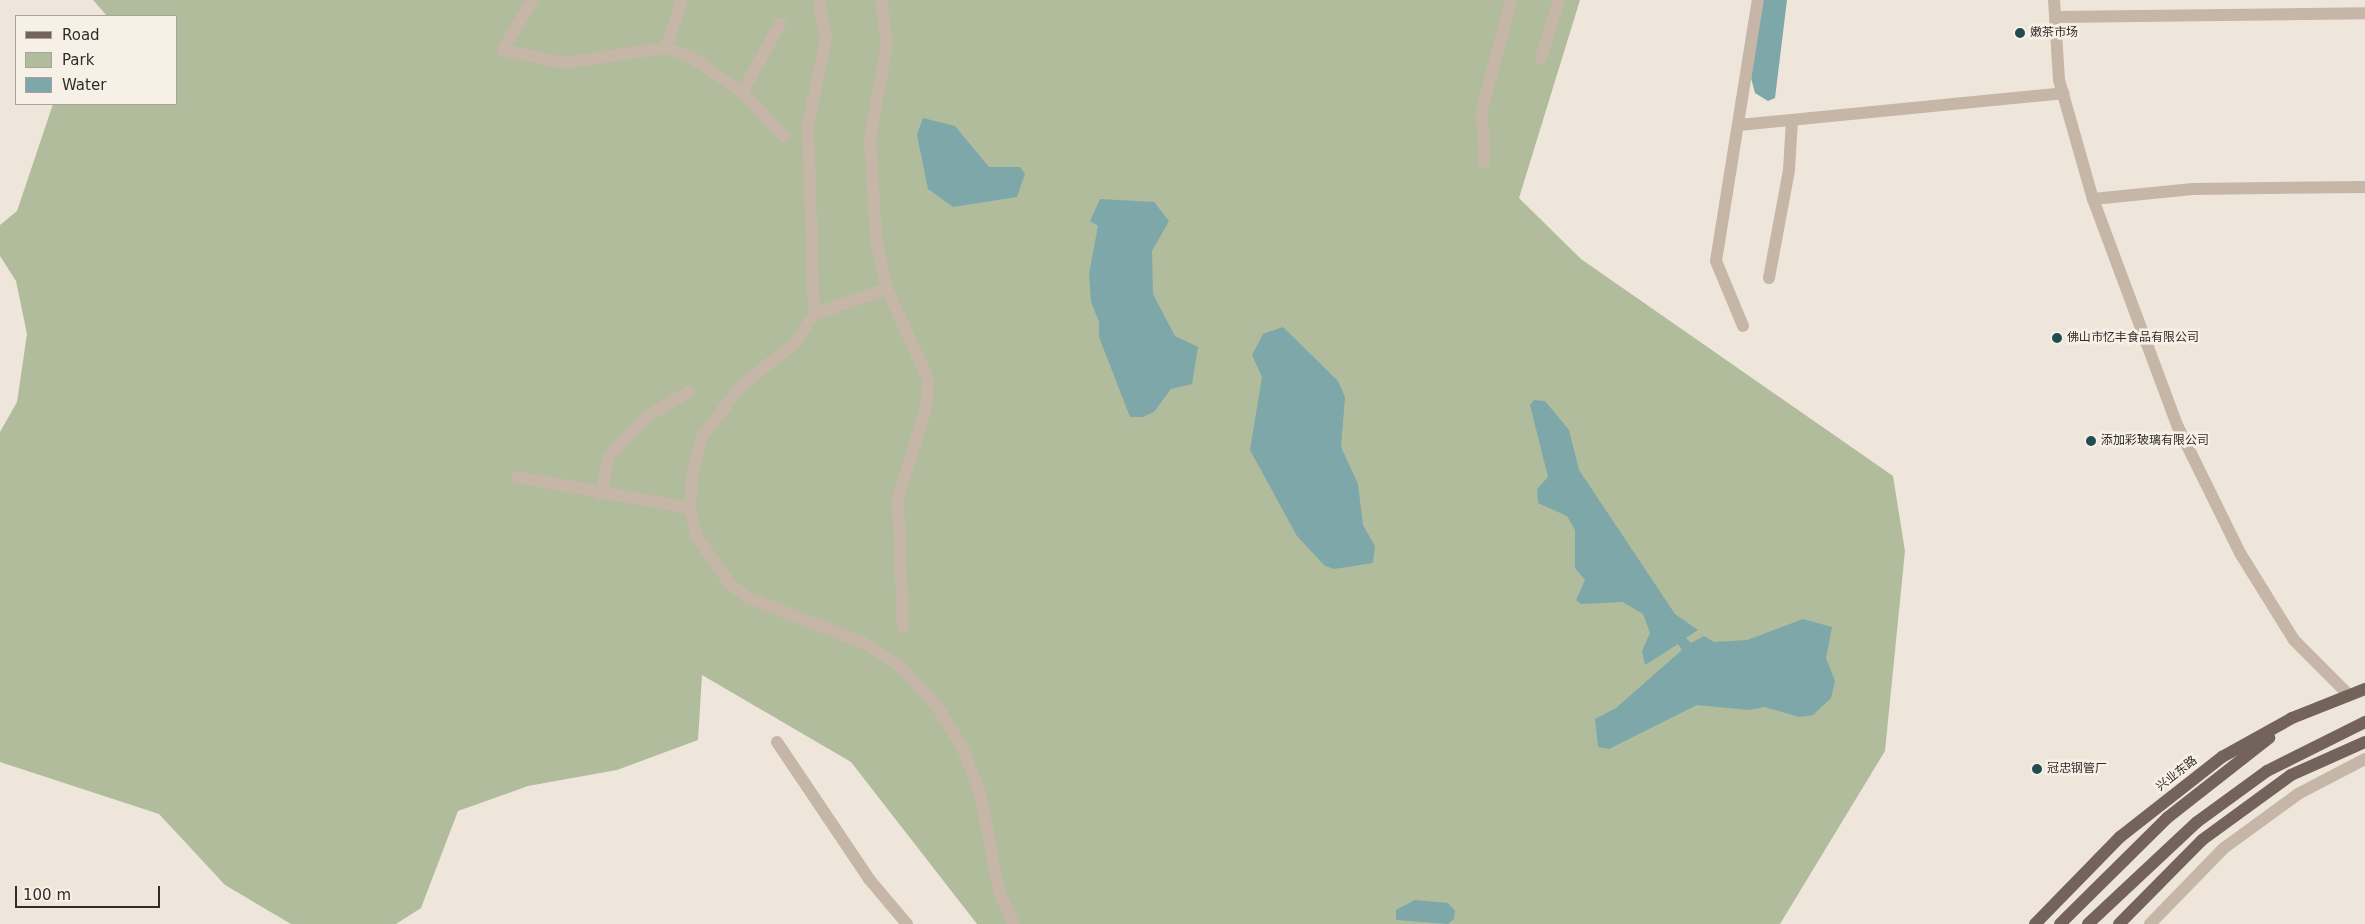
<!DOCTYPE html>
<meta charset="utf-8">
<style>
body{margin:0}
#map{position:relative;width:2365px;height:924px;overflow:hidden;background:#efe6db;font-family:"DejaVu Sans","Noto Sans SC",sans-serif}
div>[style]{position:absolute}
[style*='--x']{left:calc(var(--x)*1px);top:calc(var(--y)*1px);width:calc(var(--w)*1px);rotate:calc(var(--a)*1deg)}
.green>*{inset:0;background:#b1bc9d}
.water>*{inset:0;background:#7da7a9}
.minor>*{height:12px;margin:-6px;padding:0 6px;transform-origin:6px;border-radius:6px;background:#c6b6a8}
.major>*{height:12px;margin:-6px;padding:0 6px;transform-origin:6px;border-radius:6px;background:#74635a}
.dots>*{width:14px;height:14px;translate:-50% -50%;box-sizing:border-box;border:2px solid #f7f0e7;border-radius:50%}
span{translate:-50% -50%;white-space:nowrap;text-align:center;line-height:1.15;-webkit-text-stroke:5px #f7f0e7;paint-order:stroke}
.poi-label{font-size:12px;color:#332b28}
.left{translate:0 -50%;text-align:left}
.street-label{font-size:12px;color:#332b28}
.legend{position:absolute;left:15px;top:15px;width:162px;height:90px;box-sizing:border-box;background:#f7f0e7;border:1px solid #a9a19b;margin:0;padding:6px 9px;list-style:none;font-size:15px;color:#332b28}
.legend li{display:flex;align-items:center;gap:10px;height:25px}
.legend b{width:25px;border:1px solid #a9a19b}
.scale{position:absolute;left:15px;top:886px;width:145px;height:22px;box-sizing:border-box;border:2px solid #332b28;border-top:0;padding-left:6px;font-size:15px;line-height:18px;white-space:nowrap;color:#332b28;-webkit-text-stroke:4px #f7f0e7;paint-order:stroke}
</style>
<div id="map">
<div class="green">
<i style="clip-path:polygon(93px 0,1580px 0,1519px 198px,1581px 259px,1893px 476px,1905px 551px,1885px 751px,1780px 924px,977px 924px,851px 762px,702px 675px,698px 740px,617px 770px,528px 786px,458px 811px,421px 908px,396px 924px,291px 924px,225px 885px,159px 814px,0 762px,0 432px,17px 402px,27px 334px,16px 281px,0 256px,0 225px,17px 211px,53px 104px,176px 104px,176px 16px,107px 16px)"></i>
</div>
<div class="water">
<i style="clip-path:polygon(1763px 0,1787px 0,1775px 98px,1768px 101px,1755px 93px,1751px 78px)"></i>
<i style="clip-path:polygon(923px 118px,955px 126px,989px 167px,1020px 167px,1025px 174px,1017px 197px,953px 207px,928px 189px,917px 135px)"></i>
<i style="clip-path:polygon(1100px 199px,1154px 202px,1169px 221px,1152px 251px,1153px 294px,1175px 336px,1198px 347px,1192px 384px,1171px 389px,1154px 412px,1143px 417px,1130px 417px,1099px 337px,1099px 322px,1091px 302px,1089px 274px,1098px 226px,1090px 221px)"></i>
<i style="clip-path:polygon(1283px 327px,1338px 381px,1345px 397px,1341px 447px,1358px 484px,1363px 525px,1375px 546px,1373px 563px,1334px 569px,1325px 566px,1297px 536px,1250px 450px,1262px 377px,1252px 355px,1263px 334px)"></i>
<i style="clip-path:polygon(1534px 400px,1545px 401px,1569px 430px,1579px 470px,1675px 614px,1698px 630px,1686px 638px,1691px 643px,1704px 636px,1714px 642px,1747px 640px,1803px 619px,1832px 627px,1826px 658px,1835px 681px,1831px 698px,1813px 715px,1799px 717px,1765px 707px,1749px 710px,1697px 705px,1609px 749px,1598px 747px,1595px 719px,1616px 708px,1682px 650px,1678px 644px,1645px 665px,1642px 651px,1650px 633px,1643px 614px,1623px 602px,1581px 604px,1576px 600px,1585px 580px,1575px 568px,1575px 530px,1567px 516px,1538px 503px,1537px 489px,1548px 477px,1530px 405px)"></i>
<i style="clip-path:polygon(1415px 900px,1448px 903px,1455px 911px,1454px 919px,1448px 924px,1396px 920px,1396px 910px)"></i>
</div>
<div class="minor">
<i style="--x:532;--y:0;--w:58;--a:120.1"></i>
<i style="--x:503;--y:50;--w:61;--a:12.2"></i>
<i style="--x:563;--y:63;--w:104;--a:-8.3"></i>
<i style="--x:666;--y:48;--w:30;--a:21"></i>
<i style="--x:694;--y:59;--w:58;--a:34.5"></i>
<i style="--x:742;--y:92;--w:61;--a:46.3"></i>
<i style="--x:819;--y:0;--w:40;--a:80"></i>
<i style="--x:826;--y:39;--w:88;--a:101.8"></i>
<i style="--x:808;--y:125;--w:189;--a:88.2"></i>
<i style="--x:814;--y:314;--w:35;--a:123"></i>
<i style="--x:795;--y:343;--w:69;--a:141.5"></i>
<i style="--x:741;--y:386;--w:64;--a:127.4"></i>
<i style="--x:702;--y:437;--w:40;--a:104.4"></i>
<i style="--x:692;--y:476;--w:32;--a:94"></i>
<i style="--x:690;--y:508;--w:29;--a:78"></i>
<i style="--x:696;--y:536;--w:60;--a:54.5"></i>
<i style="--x:731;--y:585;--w:22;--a:36"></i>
<i style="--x:749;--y:598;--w:126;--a:21.5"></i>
<i style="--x:866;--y:644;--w:40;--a:32.9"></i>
<i style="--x:900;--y:666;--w:54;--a:47.2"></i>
<i style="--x:937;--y:706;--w:48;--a:58.6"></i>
<i style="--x:962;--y:747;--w:49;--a:68.6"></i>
<i style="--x:980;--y:793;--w:101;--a:79.1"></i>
<i style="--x:999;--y:892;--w:35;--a:65"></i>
<i style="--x:881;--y:0;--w:44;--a:82.2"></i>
<i style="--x:887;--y:44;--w:97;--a:100.1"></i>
<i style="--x:870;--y:139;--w:100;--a:86.6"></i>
<i style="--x:876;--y:239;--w:51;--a:77.6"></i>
<i style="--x:887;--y:289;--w:99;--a:65.5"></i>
<i style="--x:928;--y:379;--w:29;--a:94"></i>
<i style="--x:926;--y:408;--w:94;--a:107.3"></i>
<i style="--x:898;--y:498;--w:129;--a:87.8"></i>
<i style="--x:2054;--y:0;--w:80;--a:86.4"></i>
<i style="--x:2059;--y:80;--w:124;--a:74.1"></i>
<i style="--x:2093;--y:199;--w:243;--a:69.6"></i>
<i style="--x:2178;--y:427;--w:140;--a:63.8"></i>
<i style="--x:2240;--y:553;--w:102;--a:58.2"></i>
<i style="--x:2294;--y:640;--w:78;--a:45"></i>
<i style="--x:2055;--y:17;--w:310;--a:-0.7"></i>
<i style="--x:666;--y:48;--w:51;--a:-71.6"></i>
<i style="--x:1541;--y:58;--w:61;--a:-72.8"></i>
<i style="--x:742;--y:92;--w:78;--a:-60.8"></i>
<i style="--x:1739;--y:125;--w:326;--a:-5.6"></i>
<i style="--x:1484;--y:162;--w:52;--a:-92.2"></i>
<i style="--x:1482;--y:110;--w:114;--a:-75.2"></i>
<i style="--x:2093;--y:199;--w:100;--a:-5.7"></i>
<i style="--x:2193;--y:189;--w:172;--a:-0.7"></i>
<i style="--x:1769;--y:278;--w:110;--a:-79.5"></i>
<i style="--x:1789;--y:170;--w:50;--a:-86.6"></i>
<i style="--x:814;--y:314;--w:77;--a:-18.9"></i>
<i style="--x:1743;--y:326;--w:70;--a:-112.6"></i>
<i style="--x:1716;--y:261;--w:264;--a:-80.9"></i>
<i style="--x:517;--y:477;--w:176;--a:10.2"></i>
<i style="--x:601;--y:494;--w:39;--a:-78"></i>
<i style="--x:609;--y:456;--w:57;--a:-45.7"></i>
<i style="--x:649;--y:415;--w:46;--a:-29.9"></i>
<i style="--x:777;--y:742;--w:165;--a:56.1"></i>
<i style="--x:869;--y:879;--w:59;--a:49.8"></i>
<i style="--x:2150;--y:924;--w:106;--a:-45.8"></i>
<i style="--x:2224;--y:848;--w:92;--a:-36.1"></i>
<i style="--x:2298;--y:794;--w:76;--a:-27.6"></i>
</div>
<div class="major">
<i style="--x:2035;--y:924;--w:122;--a:-45.7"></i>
<i style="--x:2120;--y:837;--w:130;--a:-38.1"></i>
<i style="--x:2222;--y:757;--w:80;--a:-29.1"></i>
<i style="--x:2292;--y:718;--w:79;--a:-21.7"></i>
<i style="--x:2060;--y:924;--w:151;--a:-44.7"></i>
<i style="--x:2167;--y:818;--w:130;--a:-38.1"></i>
<i style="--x:2088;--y:924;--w:149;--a:-43.1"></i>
<i style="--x:2197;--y:822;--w:87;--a:-36.1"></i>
<i style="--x:2267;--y:771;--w:110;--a:-26.6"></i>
<i style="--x:2119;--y:924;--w:118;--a:-45.3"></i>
<i style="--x:2202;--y:840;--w:110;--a:-36.1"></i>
<i style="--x:2291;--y:775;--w:81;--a:-24"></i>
</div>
<div class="dots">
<i style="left:2020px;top:33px;background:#214d50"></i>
<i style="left:2057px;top:338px;background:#214d50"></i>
<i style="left:2091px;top:441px;background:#214d50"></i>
<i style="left:2037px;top:769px;background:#214d50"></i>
</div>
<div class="poi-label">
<span class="left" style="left:2030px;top:33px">嫩茶市场</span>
<span class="left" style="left:2067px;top:338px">佛山市忆丰食品有限公司</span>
<span class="left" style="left:2101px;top:441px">添加彩玻璃有限公司</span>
<span class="left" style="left:2047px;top:769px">冠忠钢管厂</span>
</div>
<div class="street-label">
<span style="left:2177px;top:774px;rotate:-38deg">兴业东路</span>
</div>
<ul class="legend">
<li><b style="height:6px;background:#74635a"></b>Road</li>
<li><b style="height:14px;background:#b1bc9d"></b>Park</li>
<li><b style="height:14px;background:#7da7a9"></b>Water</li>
</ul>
<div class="scale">100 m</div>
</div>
